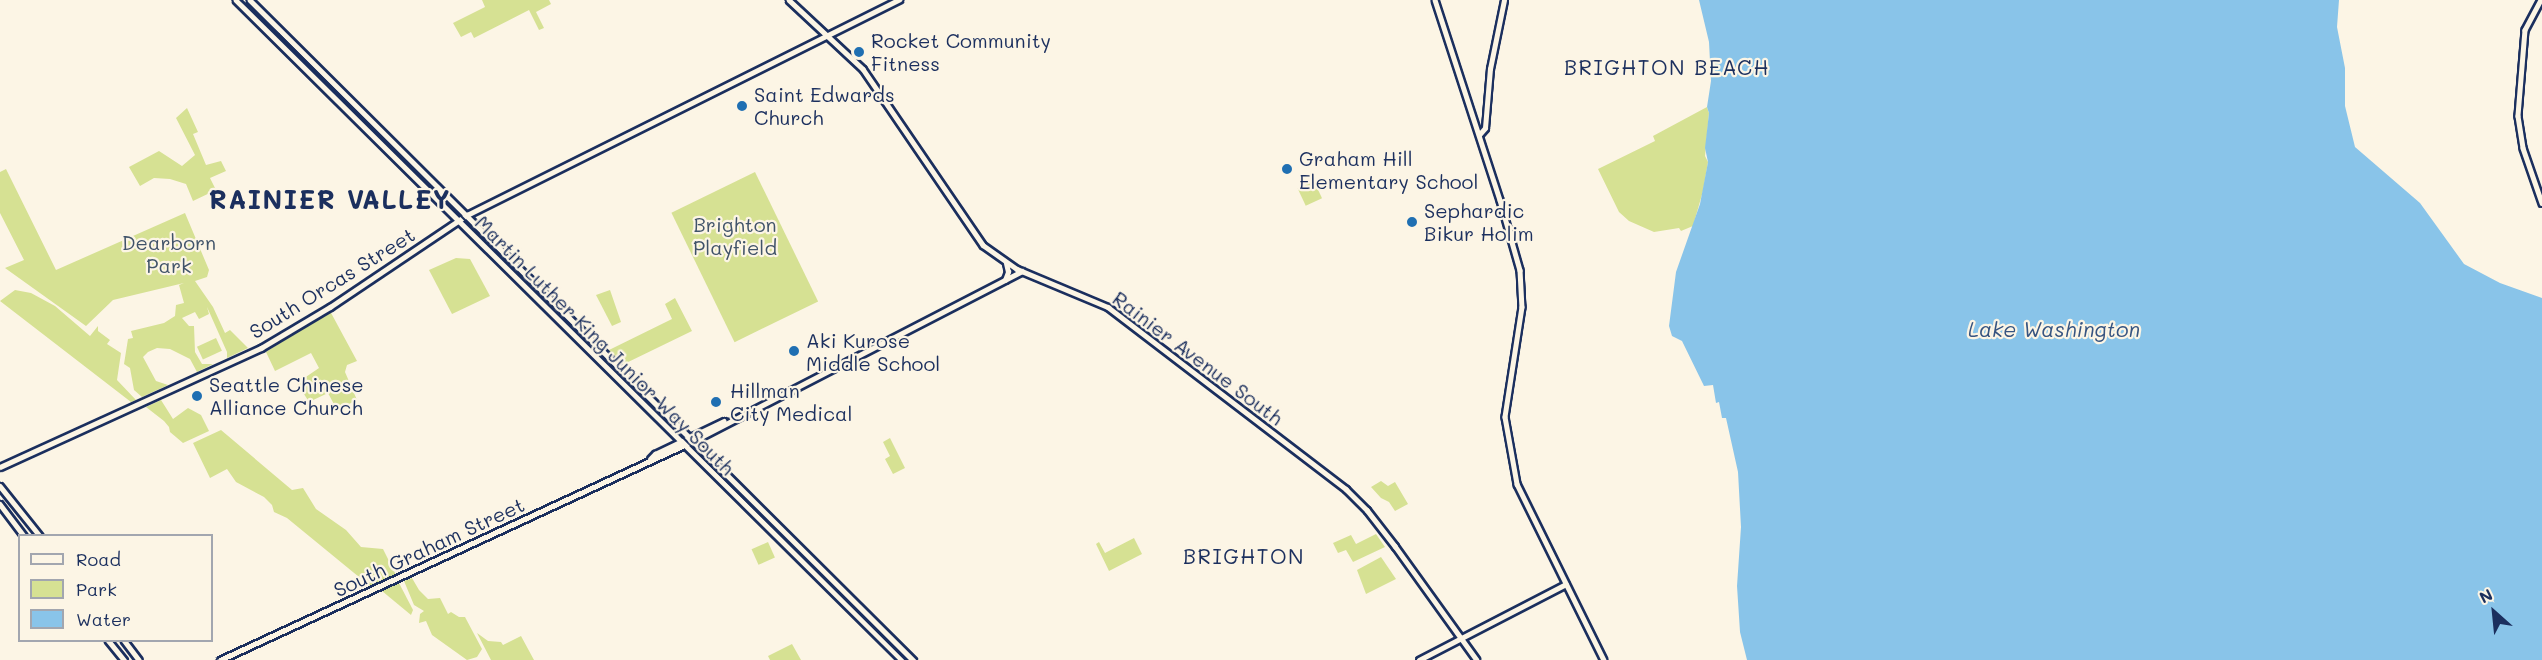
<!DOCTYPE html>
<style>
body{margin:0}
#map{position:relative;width:2542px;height:660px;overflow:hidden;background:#fcf5e5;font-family:Mali,sans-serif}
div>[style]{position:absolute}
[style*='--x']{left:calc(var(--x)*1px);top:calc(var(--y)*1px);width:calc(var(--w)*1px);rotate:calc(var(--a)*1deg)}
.green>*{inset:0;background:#d6e193;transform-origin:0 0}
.water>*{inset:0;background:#89c4e9}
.roads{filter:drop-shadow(2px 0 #1b2f5e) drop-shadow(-2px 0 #1b2f5e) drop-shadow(0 2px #1b2f5e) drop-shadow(0 -2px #1b2f5e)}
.secondary>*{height:4.5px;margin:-2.25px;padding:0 2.25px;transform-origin:2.25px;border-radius:2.25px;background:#fcf5e5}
.primary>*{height:4.5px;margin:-2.25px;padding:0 2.25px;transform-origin:2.25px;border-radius:2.25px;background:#fcf5e5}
.tram>*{height:1.5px;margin:-0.75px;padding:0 0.75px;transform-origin:0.75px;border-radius:0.75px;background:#1b2f5e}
.dots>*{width:16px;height:16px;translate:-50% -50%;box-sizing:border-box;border:3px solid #fcf5e5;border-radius:50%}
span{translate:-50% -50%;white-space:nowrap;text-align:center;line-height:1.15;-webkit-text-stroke:4.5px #fcf5e5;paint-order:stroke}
.poi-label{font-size:20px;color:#1b2f5e}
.left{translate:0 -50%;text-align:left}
.park-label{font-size:20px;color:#405369}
.street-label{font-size:20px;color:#1b2f5e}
.neighbourhood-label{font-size:21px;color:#1b2f5e;letter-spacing:1.5px}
.water-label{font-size:21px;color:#365481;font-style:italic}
.district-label{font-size:26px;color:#1b2f5e;font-weight:700;letter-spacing:1.5px}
.legend{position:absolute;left:18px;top:534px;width:195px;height:108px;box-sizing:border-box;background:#fcf5e5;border:2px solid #a2a6af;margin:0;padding:8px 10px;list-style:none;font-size:18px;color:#1b2f5e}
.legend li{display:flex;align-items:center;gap:12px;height:30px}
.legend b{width:30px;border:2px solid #a2a6af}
.north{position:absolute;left:2464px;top:582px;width:60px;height:60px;-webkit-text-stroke:4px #fcf5e5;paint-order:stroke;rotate:333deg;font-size:16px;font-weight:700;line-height:24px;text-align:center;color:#1b2f5e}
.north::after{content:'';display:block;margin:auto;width:21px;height:27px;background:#1b2f5e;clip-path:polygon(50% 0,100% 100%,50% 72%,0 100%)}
</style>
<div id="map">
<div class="green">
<i style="clip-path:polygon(482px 0,549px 0,551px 4px,536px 12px,544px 28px,539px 30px,529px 10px,474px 38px,471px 32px,461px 37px,453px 23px,485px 7px)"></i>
<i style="clip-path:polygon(1707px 107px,1709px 113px,1705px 156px,1708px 162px,1703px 191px,1693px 226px,1681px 231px,1679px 228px,1654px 232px,1629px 221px,1619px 212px,1598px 169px,1655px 141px,1653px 136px)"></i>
<i style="clip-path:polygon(187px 108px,198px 132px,193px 134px,206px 165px,221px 161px,226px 171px,210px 178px,216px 190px,193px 201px,186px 184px,170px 179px,154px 178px,140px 186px,129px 167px,159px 151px,182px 166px,195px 155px,176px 118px)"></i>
<i style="clip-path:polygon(6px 169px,56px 270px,185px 213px,209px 270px,207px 277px,195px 281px,213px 307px,225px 333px,230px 330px,248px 348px,227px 358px,227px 352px,207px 307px,209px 314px,199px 319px,195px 312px,182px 318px,189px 326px,194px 326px,195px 352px,202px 364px,213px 364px,197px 372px,190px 359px,170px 349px,157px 348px,148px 352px,143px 357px,156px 381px,168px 385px,142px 397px,134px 390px,130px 368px,124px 364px,128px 339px,133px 338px,131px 331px,164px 323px,175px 316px,176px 305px,184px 303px,179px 285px,184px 283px,113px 300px,86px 326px,5px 268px,24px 260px,0 213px,0 172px)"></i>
<i style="left:755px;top:172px;width:144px;height:93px;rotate:64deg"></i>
<i style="left:1314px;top:181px;width:19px;height:18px;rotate:65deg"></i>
<i style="clip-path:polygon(456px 258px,470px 259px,490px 296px,452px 314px,429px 270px)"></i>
<i style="clip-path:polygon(15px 290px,31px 293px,55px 306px,90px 336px,98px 326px,98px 331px,110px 340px,107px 344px,121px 353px,117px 380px,136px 400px,131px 402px,0 301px)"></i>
<i style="clip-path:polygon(610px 290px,621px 322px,612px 326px,596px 295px)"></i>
<i style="clip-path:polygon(675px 298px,692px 331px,622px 365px,607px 351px,672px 319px,665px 304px)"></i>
<i style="clip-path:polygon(330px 311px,357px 361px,347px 365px,345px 372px,357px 400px,337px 410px,328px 393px,309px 402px,297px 383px,319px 368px,311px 353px,275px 371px,266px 352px)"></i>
<i style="left:216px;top:338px;width:14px;height:21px;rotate:65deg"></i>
<i style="clip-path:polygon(161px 400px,173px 419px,188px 408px,201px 415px,209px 431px,183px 443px,170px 432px,169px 427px,164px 421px,146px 407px)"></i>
<i style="clip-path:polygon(221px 430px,292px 490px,303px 488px,316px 509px,346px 530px,361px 547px,383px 549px,396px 575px,370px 586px,287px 518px,274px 512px,272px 505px,264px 497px,236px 482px,227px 469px,210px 478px,193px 443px)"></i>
<i style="clip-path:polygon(890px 438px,905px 468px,893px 474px,885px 459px,890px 456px,883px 442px)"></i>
<i style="clip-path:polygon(1381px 481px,1388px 486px,1395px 482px,1408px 504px,1395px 511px,1389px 502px,1381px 498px,1371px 487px)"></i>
<i style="clip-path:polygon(1376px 534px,1385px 547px,1353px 562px,1346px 550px,1338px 553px,1333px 543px,1351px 535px,1356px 544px)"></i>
<i style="clip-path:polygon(1134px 538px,1142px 554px,1109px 571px,1096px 544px,1099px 542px,1105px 553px)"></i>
<i style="left:768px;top:542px;width:17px;height:18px;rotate:66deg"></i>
<i style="clip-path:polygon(1381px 557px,1396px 579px,1366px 594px,1357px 570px)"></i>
<i style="clip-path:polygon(412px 578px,419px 590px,428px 599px,440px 598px,448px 614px,451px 612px,459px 617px,465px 617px,482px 649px,477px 657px,467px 660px,432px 635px,426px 621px,419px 623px,420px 614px,424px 611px,414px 605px,404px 581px)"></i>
<i style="clip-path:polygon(399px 583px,413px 610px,411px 615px,382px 591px)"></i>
<i style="clip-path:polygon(477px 633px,488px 641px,501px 642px,503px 645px,521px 636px,534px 660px,491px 660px)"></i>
<i style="clip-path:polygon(792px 644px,801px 660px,770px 660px,768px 656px)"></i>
</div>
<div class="water">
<i style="clip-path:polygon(1699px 0,2339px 0,2337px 27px,2345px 68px,2345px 106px,2355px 147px,2420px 203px,2464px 264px,2500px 283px,2542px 298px,2542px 660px,1747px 660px,1740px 632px,1737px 586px,1741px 527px,1738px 472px,1726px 418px,1722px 418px,1719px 402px,1716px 403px,1713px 385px,1704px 386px,1682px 341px,1672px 336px,1669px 326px,1676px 272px,1700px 204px,1708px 162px,1705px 148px,1709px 113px,1707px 107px,1711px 81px,1709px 42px)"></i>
</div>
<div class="roads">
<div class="secondary">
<i style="--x:236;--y:0;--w:938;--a:44.74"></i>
<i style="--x:250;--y:0;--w:936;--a:44.87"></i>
<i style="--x:1435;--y:0;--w:210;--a:72"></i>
<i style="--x:1500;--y:200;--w:73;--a:74.1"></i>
<i style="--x:1520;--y:270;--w:37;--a:87"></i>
<i style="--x:1522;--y:307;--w:111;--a:98.8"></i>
<i style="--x:1505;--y:417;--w:68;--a:79.8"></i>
<i style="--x:1517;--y:484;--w:196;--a:63.7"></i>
<i style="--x:2541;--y:0;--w:34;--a:118"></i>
<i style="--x:2525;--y:30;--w:86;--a:94.7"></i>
<i style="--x:2518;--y:116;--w:32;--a:81"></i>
<i style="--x:2523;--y:148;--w:58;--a:70.9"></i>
<i style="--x:1479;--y:135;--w:9;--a:-49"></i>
<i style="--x:1485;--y:128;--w:59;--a:-85.2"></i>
<i style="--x:1490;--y:69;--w:70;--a:-78.5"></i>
<i style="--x:1005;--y:280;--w:9;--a:-69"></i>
<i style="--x:1008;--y:272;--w:9;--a:-103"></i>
<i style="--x:650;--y:459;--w:7;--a:-45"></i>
<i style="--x:655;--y:454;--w:76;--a:-25.6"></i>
<i style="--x:0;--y:467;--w:287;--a:-24.5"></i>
<i style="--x:261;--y:348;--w:80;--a:-30.7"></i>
<i style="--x:330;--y:307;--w:165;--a:-33.9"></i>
<i style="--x:467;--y:215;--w:483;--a:-26.5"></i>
<i style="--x:0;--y:486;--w:64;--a:51.3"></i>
<i style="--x:0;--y:504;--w:40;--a:53"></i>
<i style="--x:108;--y:640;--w:26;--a:51"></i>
<i style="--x:124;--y:640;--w:25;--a:53"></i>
<i style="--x:220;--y:660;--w:521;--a:-24.84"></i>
<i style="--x:693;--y:441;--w:370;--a:-27.3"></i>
<i style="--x:1419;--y:660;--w:165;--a:-27.3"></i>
</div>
<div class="primary">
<i style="--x:789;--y:0;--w:101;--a:43"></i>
<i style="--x:863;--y:69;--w:213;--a:55.7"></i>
<i style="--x:983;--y:245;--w:42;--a:35.2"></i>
<i style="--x:1017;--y:269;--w:99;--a:22.7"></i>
<i style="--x:1108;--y:307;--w:300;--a:37.4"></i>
<i style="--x:1346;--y:489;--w:30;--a:45"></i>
<i style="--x:1367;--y:510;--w:46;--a:52.1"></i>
<i style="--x:1395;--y:546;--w:140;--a:54.3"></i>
</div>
</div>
<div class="tram">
<i style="--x:241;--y:0;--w:51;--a:41.8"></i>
<i style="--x:279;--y:34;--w:886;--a:44.95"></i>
</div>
<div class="dots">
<i style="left:859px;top:52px;background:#1f6fb2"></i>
<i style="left:742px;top:106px;background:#1f6fb2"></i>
<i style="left:1287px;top:169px;background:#1f6fb2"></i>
<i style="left:1412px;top:222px;background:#1f6fb2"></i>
<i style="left:794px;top:351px;background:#1f6fb2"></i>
<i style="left:197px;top:396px;background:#1f6fb2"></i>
<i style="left:716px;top:402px;background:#1f6fb2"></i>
</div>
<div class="poi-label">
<span class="left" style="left:871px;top:52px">Rocket Community<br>Fitness</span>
<span class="left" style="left:754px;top:106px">Saint Edwards<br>Church</span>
<span class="left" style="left:1299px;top:170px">Graham Hill<br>Elementary School</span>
<span class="left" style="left:1424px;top:222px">Sephardic<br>Bikur Holim</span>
<span class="left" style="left:806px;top:352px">Aki Kurose<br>Middle School</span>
<span class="left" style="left:209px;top:396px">Seattle Chinese<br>Alliance Church</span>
<span class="left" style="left:730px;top:402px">Hillman<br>City Medical</span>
</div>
<div class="park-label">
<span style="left:735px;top:236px">Brighton<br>Playfield</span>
<span style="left:169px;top:254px">Dearborn<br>Park</span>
</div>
<div class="street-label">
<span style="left:332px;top:283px;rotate:-32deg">South Orcas Street</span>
<span style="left:605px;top:345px;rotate:45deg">Martin Luther King Junior Way South</span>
<span style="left:1198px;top:358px;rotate:37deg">Rainier Avenue South</span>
<span style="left:429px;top:547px;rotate:-25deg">South Graham Street</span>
</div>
<div class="neighbourhood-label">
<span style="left:1667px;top:67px">BRIGHTON BEACH</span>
<span style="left:1244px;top:556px">BRIGHTON</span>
</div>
<div class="water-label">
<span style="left:2054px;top:329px">Lake Washington</span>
</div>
<div class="district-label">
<span style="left:330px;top:200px">RAINIER VALLEY</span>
</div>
<ul class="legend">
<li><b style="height:8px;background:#fcf5e5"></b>Road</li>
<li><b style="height:16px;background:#d6e193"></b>Park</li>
<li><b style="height:16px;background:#89c4e9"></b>Water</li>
</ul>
<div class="north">N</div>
</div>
